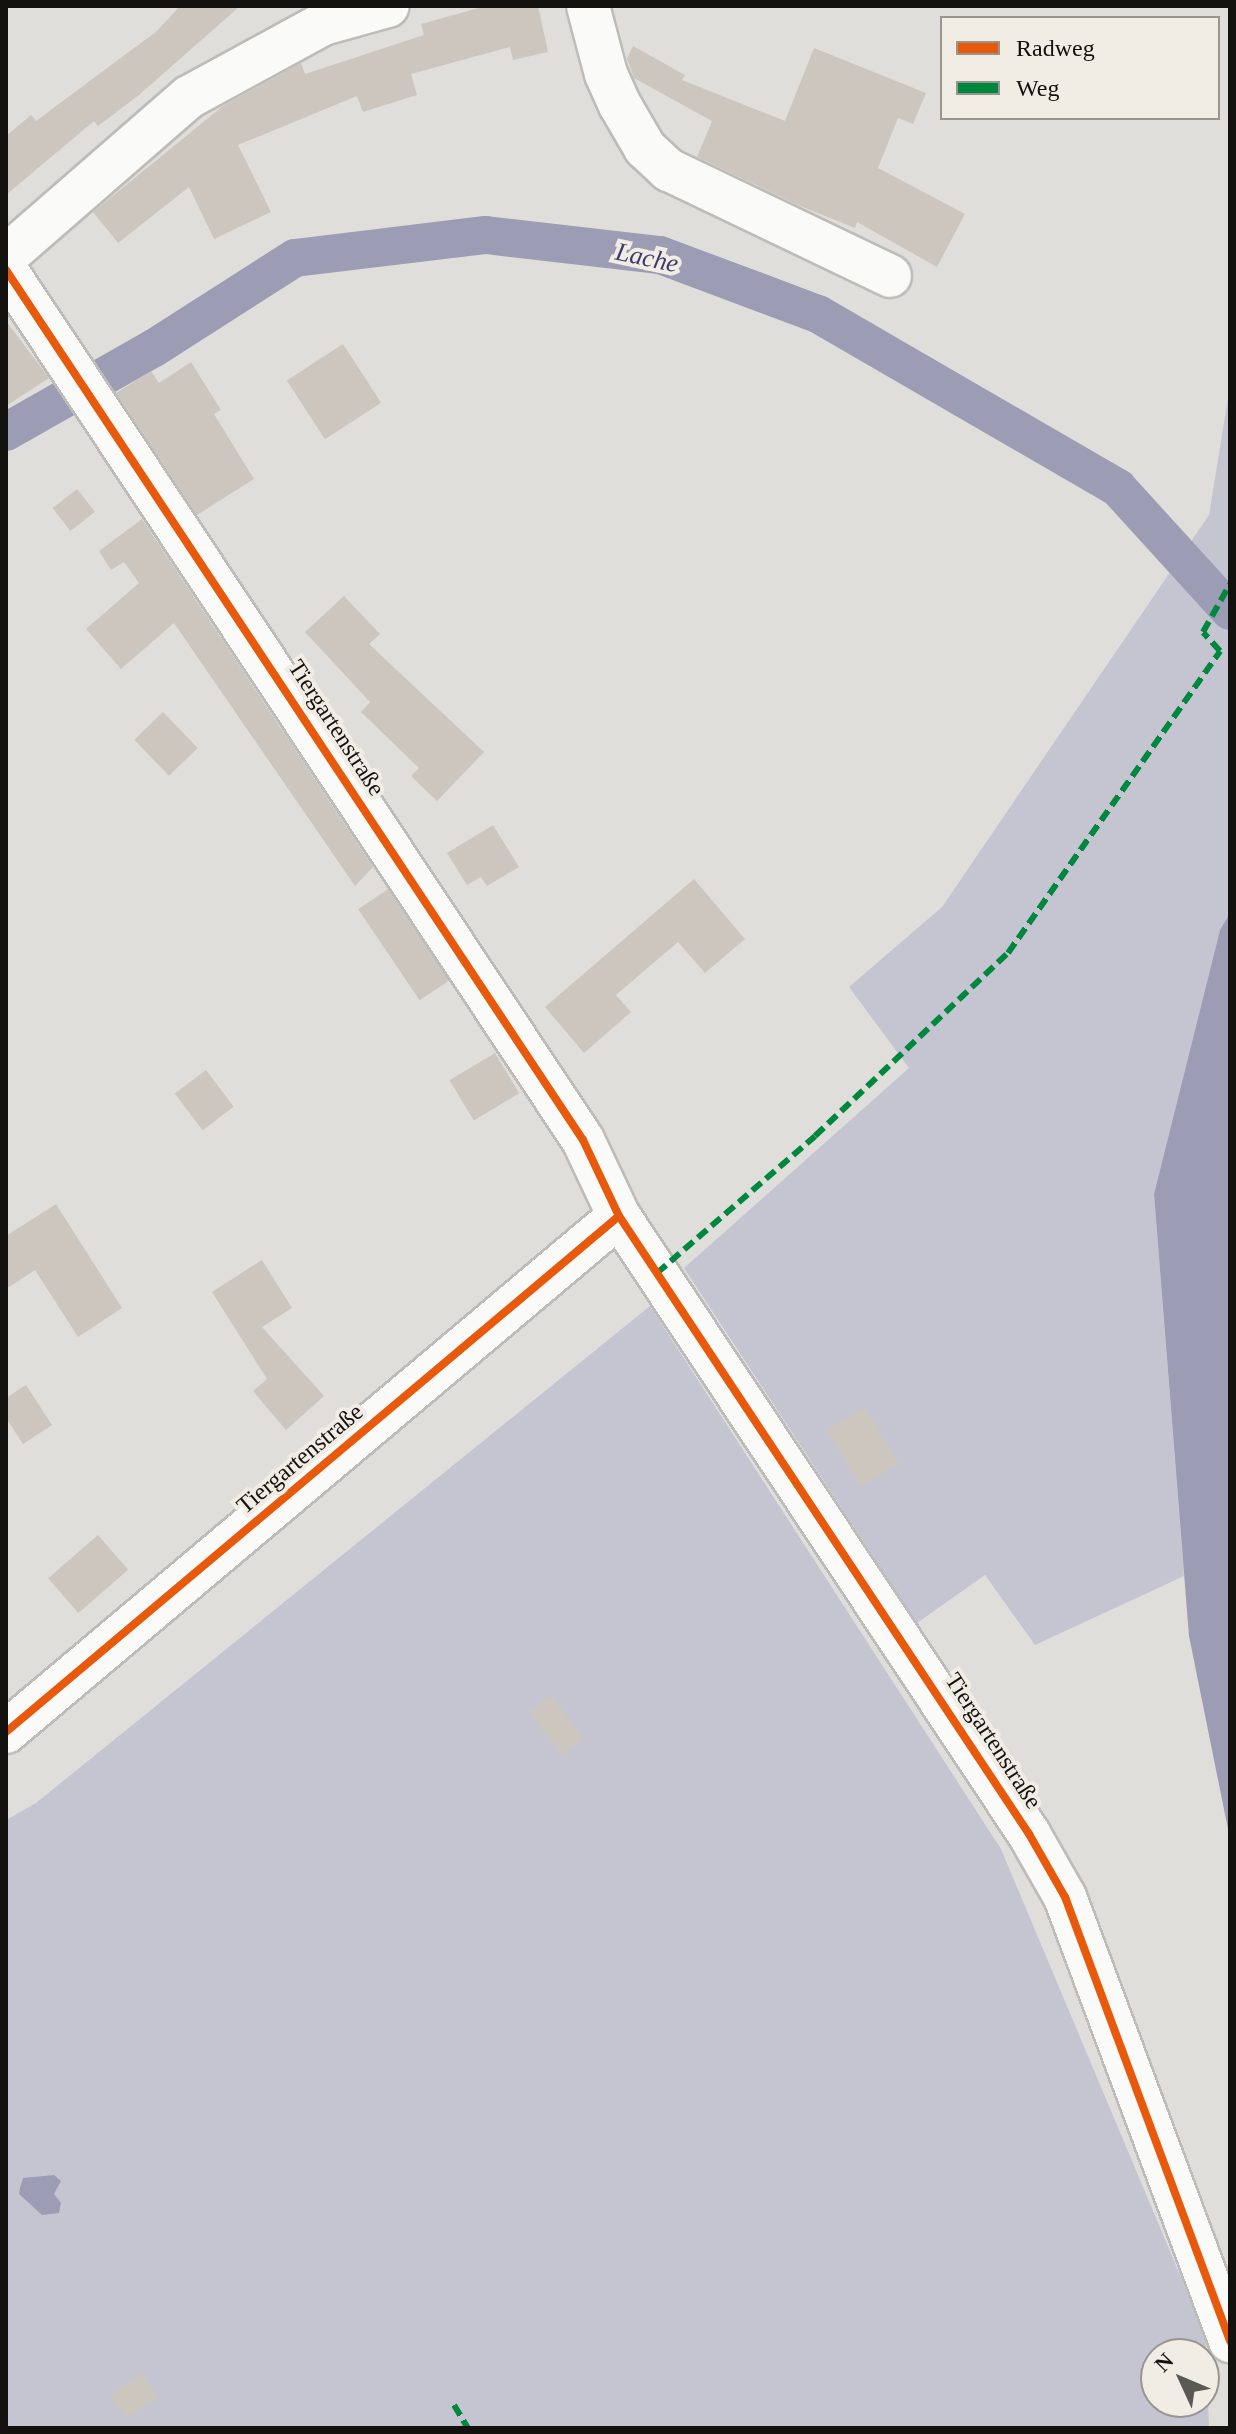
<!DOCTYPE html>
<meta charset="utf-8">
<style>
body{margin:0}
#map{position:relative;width:1236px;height:2434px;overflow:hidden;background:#e0deda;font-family:"Times New Roman",serif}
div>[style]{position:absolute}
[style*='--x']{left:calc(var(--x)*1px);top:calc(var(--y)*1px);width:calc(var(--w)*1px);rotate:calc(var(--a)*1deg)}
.green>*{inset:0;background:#c5c5d2}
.water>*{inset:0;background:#9c9cb4}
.canal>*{height:38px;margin:-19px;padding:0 19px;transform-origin:19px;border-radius:19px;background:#9c9cb4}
.building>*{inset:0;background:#ccc6be;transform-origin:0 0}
.roads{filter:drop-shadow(2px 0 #bdbcb8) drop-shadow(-2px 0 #bdbcb8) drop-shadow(0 2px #bdbcb8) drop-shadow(0 -2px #bdbcb8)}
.street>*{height:42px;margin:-21px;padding:0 21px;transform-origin:21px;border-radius:21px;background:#fafaf9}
.quiet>*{height:6px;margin-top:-3px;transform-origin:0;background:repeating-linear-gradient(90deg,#00873e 0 12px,transparent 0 18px)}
.cycleway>*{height:8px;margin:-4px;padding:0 4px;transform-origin:4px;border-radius:4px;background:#e8590c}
span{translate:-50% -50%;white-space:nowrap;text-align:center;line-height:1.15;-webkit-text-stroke:8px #f1ece4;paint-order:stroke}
.street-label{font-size:24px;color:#13120f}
.water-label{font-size:26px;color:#3d3b6d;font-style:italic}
.frame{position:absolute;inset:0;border:8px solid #13120f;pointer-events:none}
.legend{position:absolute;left:940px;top:16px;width:280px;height:104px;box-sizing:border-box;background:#f1ece4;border:2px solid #98958f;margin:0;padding:10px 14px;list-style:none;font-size:24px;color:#13120f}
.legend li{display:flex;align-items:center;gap:16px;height:40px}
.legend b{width:40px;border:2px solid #98958f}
.north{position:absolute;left:1140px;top:2338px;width:80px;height:80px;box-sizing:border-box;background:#f1ece4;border:2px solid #98958f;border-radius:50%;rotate:314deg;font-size:22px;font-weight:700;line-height:32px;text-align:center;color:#13120f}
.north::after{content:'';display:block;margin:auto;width:28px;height:36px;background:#5b5956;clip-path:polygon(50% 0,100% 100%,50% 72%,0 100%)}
</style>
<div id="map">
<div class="green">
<i style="clip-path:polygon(1230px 386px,1230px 913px,1220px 930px,1154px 1194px,1184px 1576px,1035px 1645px,985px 1575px,917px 1623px,684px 1268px,909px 1068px,849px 987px,942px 907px,1209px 515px)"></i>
<i style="clip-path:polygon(evenodd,650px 1306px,1001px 1849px,1206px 2337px,1209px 2428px,6px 2428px,6px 1820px,36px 1803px,650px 1306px,1156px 2354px,1204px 2354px,1204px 2402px,1156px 2402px,1156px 2354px)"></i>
</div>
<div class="water">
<i style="clip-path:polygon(1230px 913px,1230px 1839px,1189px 1636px,1154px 1194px,1220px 930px)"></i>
<i style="clip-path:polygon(54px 2175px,61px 2181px,54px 2194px,61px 2203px,59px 2213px,42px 2215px,19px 2194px,20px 2188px,23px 2178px)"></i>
</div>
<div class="canal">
<i style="--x:6;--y:432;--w:170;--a:-29.6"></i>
<i style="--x:154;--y:348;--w:167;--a:-32.6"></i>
<i style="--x:295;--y:258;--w:192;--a:-6.9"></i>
<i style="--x:486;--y:235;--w:175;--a:6.6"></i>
<i style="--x:660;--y:255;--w:169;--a:20.5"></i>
<i style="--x:818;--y:314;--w:347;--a:30.1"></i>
<i style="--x:1118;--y:488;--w:166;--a:47.7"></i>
</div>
<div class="building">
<i style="clip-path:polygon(180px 6px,240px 6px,139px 95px,98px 126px,94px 121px,6px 195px,6px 136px,31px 115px,36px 121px,157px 31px)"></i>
<i style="clip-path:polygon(486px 6px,538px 6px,548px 52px,513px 60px,510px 47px,411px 74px,417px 95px,363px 112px,357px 96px,238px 145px,271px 212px,214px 239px,189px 187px,118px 243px,93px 212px,223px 106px,301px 63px,305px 74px,424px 35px,421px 24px)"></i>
<i style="clip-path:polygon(633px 46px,685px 75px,682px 80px,785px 121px,814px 48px,926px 93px,913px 124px,898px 118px,878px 168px,965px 214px,937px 267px,857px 222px,855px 228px,798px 205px,697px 157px,712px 121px,634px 78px,627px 58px)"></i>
<i style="clip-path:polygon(6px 321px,49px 378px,6px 406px)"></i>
<i style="left:343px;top:344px;width:70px;height:67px;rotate:57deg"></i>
<i style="clip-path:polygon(191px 362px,221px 410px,214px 414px,254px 479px,197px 515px,116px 393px,151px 371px,159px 383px)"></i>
<i style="left:77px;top:489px;width:29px;height:31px;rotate:52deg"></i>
<i style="clip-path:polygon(142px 519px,373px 867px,355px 886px,174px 623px,121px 669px,86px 629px,139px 583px,124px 562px,111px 570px,99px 551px)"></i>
<i style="clip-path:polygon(344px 596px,380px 634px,369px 644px,484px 752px,437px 801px,411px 776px,419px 768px,361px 712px,370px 702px,305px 632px)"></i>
<i style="left:163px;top:712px;width:50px;height:40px;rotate:46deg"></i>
<i style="clip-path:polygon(493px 825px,519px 867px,487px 886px,481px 877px,467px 885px,447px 853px)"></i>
<i style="clip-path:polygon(694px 879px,745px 939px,705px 973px,678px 942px,616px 995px,631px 1012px,584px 1053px,545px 1007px)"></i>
<i style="left:388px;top:889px;width:110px;height:36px;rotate:56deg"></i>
<i style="left:495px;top:1053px;width:47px;height:53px;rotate:59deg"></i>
<i style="left:206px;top:1070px;width:46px;height:39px;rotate:53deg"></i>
<i style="clip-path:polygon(56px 1204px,122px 1308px,78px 1337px,35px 1270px,6px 1289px,6px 1236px)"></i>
<i style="clip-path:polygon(262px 1260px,292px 1308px,262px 1327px,324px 1396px,286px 1430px,253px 1391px,267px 1379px,212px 1292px)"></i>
<i style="clip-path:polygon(26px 1385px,52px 1425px,23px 1444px,6px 1418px,6px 1398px)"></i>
<i style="left:865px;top:1407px;width:66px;height:45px;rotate:59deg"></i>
<i style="left:98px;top:1535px;width:46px;height:66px;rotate:49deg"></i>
<i style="left:551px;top:1695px;width:55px;height:28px;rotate:53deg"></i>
<i style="left:142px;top:2373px;width:29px;height:39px;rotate:56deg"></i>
</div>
<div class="roads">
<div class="street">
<i style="--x:588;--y:6;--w:70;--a:75.2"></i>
<i style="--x:606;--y:74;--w:34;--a:66"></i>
<i style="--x:620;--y:105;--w:50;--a:59.8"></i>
<i style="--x:645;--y:148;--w:33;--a:43"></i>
<i style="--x:669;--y:170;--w:245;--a:25.6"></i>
<i style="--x:6;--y:256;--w:242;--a:-41"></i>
<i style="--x:189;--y:97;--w:153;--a:-28.6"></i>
<i style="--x:323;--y:24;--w:67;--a:-15.5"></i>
<i style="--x:6;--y:270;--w:1044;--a:56.45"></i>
<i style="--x:583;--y:1140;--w:84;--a:64.7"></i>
<i style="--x:619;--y:1216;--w:742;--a:56.44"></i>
<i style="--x:1029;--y:1834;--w:73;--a:60.3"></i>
<i style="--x:1065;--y:1897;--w:474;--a:69.6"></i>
<i style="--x:6;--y:1732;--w:801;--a:-40.09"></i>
</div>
</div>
<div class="quiet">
<i style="--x:657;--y:1273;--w:209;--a:-40.9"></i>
<i style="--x:815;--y:1136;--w:266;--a:-43.5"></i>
<i style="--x:1008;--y:953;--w:369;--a:-54.9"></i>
<i style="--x:1220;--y:651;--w:25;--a:-132"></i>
<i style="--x:1203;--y:632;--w:55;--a:-60.6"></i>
<i style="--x:454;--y:2405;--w:27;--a:59"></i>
</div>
<div class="cycleway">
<i style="--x:6;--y:270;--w:1044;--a:56.45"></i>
<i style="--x:583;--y:1140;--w:84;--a:64.7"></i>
<i style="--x:619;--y:1216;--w:742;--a:56.44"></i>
<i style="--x:1029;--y:1834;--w:73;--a:60.3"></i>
<i style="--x:1065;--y:1897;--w:474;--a:69.6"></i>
<i style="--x:6;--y:1732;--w:801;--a:-40.09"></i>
</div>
<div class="street-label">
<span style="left:336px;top:728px;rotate:57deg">Tiergartenstraße</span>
<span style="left:300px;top:1459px;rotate:-40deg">Tiergartenstraße</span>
<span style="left:993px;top:1741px;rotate:57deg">Tiergartenstraße</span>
</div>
<div class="water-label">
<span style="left:647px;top:258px;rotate:12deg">Lache</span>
</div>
<div class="frame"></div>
<ul class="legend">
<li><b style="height:10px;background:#e8590c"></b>Radweg</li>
<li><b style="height:10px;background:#00873e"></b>Weg</li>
</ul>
<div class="north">N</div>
</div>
